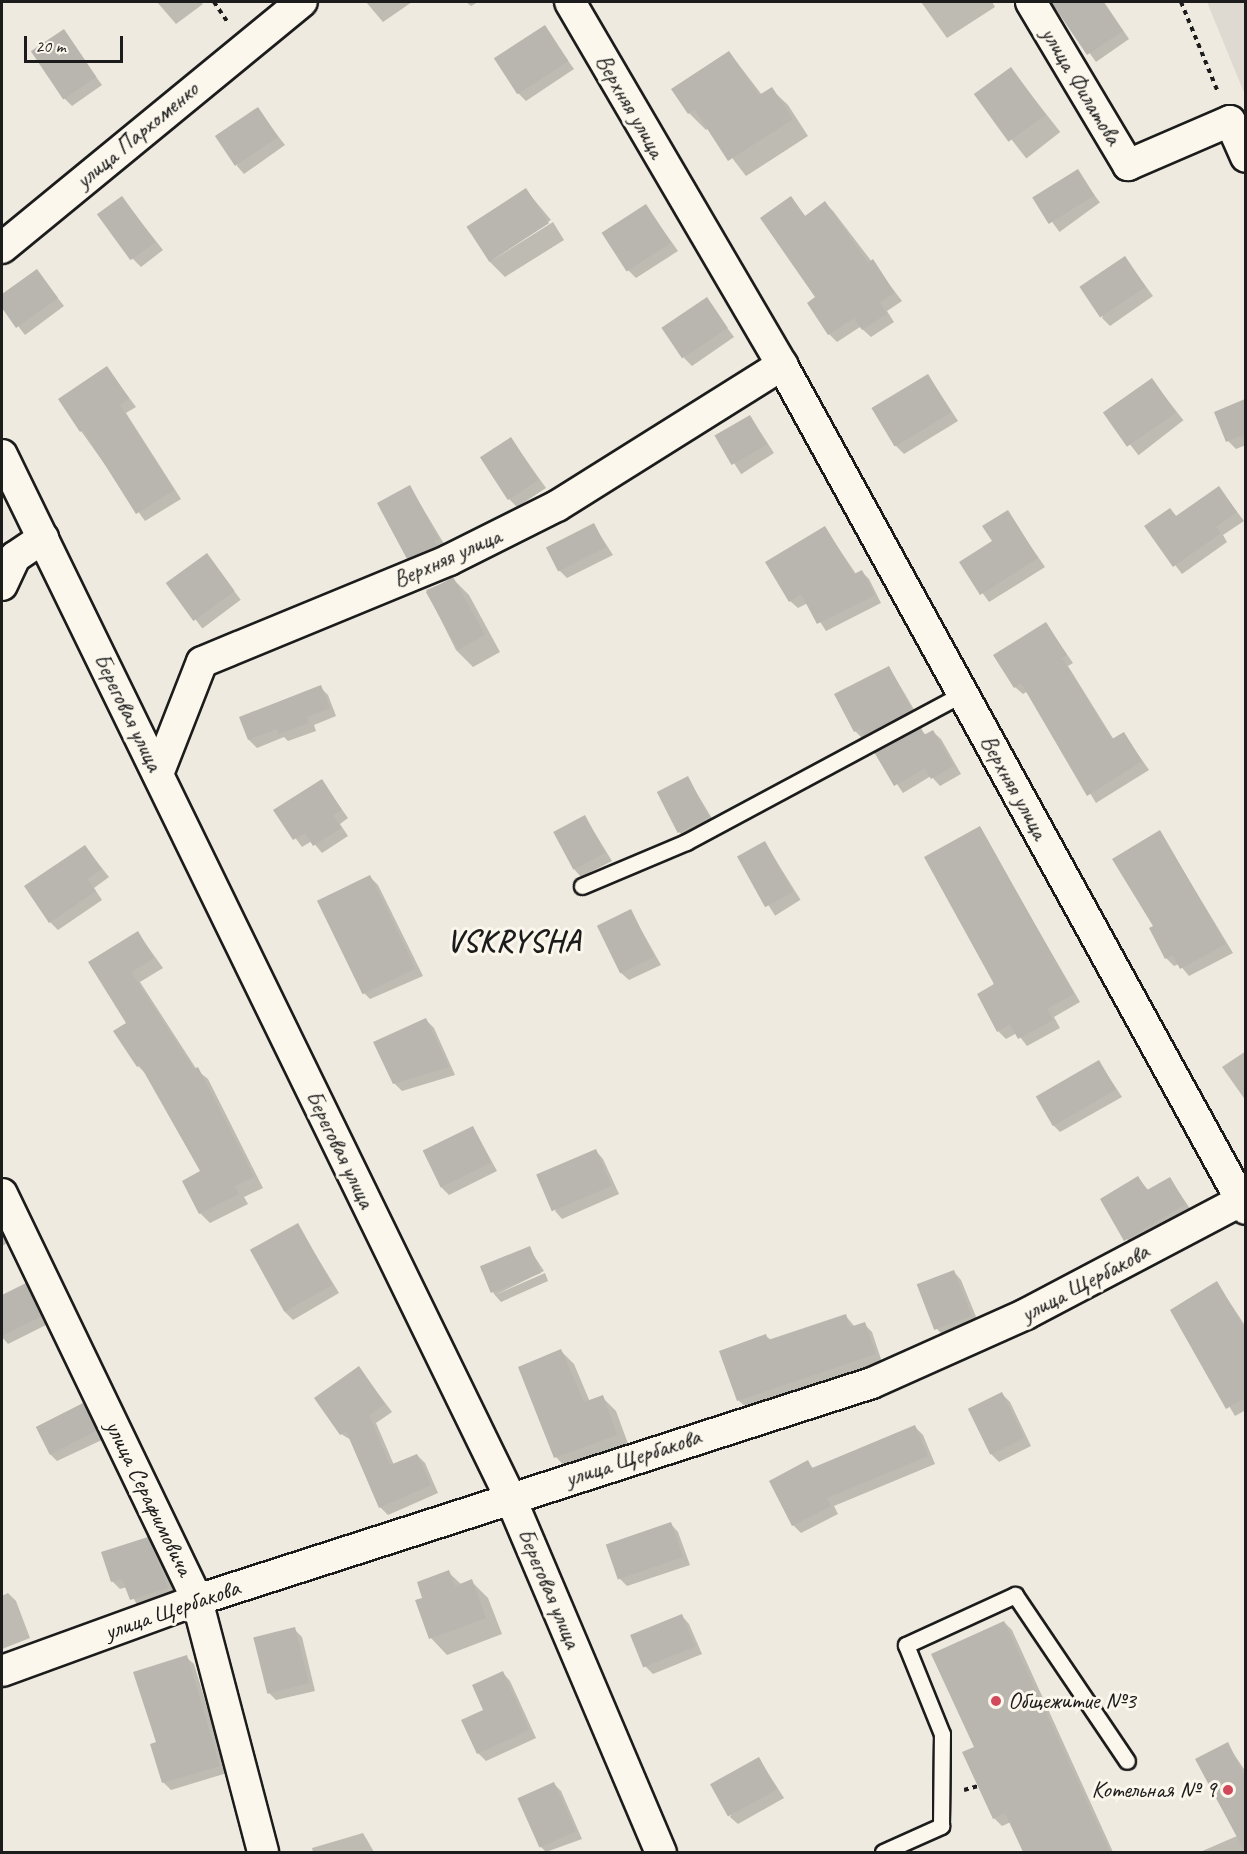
<!DOCTYPE html>
<meta charset="utf-8">
<style>
body{margin:0}
#map{position:relative;width:1247px;height:1854px;overflow:hidden;background:#eeeadf;font-family:Caveat,sans-serif}
div>[style]{position:absolute}
[style*='--x']{left:calc(var(--x)*1px);top:calc(var(--y)*1px);width:calc(var(--w)*1px);rotate:calc(var(--a)*1deg)}
.built>*{inset:0;background:#dedad1}
.shadow>*{inset:0;background:#0003;transform-origin:0 0}
.building>*{inset:0;background:#b9b6af;transform-origin:0 0}
.path>*{height:4px;margin-top:-2px;transform-origin:0;background:repeating-linear-gradient(90deg,#1c1c1c 0 4.5px,transparent 0 9px)}
.roads{filter:drop-shadow(2px 0 #1c1c1c) drop-shadow(-2px 0 #1c1c1c) drop-shadow(0 2px #1c1c1c) drop-shadow(0 -2px #1c1c1c)}
.lane>*{height:15px;margin:-7.5px;padding:0 7.5px;transform-origin:7.5px;border-radius:7.5px;background:#fbf7ec}
.street>*{height:30px;margin:-15px;padding:0 15px;transform-origin:15px;border-radius:15px;background:#fbf7ec}
.dots>*{width:16px;height:16px;translate:-50% -50%;box-sizing:border-box;border:3px solid #fbf7ec;border-radius:50%}
span{translate:-50% -50%;white-space:nowrap;text-align:center;line-height:1.15;-webkit-text-stroke:6px #fbf7ec;paint-order:stroke}
.street-label{font-size:24px;color:#1c1c1c}
.poi-label{font-size:24px;color:#1c1c1c}
.left{translate:0 -50%;text-align:left}
.right{translate:-100% -50%;text-align:right}
.district-label{font-size:30px;color:#1c1c1c;font-weight:700;letter-spacing:1.5px}
.frame{position:absolute;inset:0;border:3px solid #1c1c1c;pointer-events:none}
.scale{position:absolute;left:24px;top:36px;width:99px;height:27px;box-sizing:border-box;border:3px solid #1c1c1c;border-top:0;padding-left:8px;font-size:18px;line-height:21px;white-space:nowrap;color:#1c1c1c;-webkit-text-stroke:4px #fbf7ec;paint-order:stroke}
</style>
<div id="map">
<div class="built">
<i style="clip-path:polygon(1207px 2px,1245px 2px,1245px 95px)"></i>
</div>
<div class="shadow">
<i style="clip-path:polygon(157px 2px,201px 2px,203px 4px,176px 24px)"></i>
<i style="clip-path:polygon(366px 2px,412px 2px,383px 22px)"></i>
<i style="clip-path:polygon(466px 2px,478px 2px,471px 6px)"></i>
<i style="clip-path:polygon(921px 2px,992px 2px,995px 7px,947px 38px)"></i>
<i style="clip-path:polygon(1060px 2px,1104px 2px,1129px 39px,1096px 62px,1055px 5px)"></i>
<i style="clip-path:polygon(544px 27px,574px 69px,526px 101px,518px 93px)"></i>
<i style="clip-path:polygon(63px 31px,102px 85px,72px 106px,64px 98px)"></i>
<i style="clip-path:polygon(729px 52px,762px 95px,771px 89px,788px 105px,808px 136px,746px 176px,709px 128px,706px 130px,690px 114px,673px 89px)"></i>
<i style="left:1011px;top:69px;width:80px;height:43px;rotate:52deg"></i>
<i style="clip-path:polygon(257px 109px,285px 145px,244px 174px,237px 166px)"></i>
<i style="left:1077px;top:171px;width:39px;height:50px;rotate:54deg"></i>
<i style="clip-path:polygon(526px 190px,551px 220px,491px 261px,553px 222px,564px 240px,505px 277px,489px 261px)"></i>
<i style="clip-path:polygon(122px 198px,163px 250px,141px 267px,133px 259px)"></i>
<i style="clip-path:polygon(790px 198px,806px 217px,825px 203px,833px 211px,902px 301px,887px 311px,894px 322px,871px 337px,860px 327px,837px 342px,829px 334px)"></i>
<i style="clip-path:polygon(646px 206px,678px 251px,636px 278px,628px 270px)"></i>
<i style="clip-path:polygon(1125px 258px,1153px 296px,1110px 326px,1102px 318px)"></i>
<i style="clip-path:polygon(37px 271px,64px 306px,25px 335px,2px 305px,2px 296px)"></i>
<i style="clip-path:polygon(706px 299px,734px 337px,692px 366px,684px 358px)"></i>
<i style="clip-path:polygon(107px 368px,136px 407px,126px 413px,181px 499px,145px 521px,81px 431px)"></i>
<i style="clip-path:polygon(928px 375px,958px 421px,904px 454px,896px 446px)"></i>
<i style="left:1152px;top:380px;width:51px;height:57px;rotate:52deg"></i>
<i style="clip-path:polygon(1246px 401px,1246px 445px,1236px 449px,1228px 441px,1216px 413px)"></i>
<i style="left:750px;top:416px;width:44px;height:39px;rotate:57deg"></i>
<i style="clip-path:polygon(511px 439px,546px 488px,517px 507px,509px 499px)"></i>
<i style="clip-path:polygon(410px 487px,446px 547px,416px 566px,408px 558px)"></i>
<i style="clip-path:polygon(1219px 488px,1244px 521px,1223px 535px,1227px 542px,1182px 574px,1146px 527px,1170px 510px,1177px 517px)"></i>
<i style="clip-path:polygon(1007px 512px,1045px 567px,989px 602px,961px 563px,994px 542px)"></i>
<i style="clip-path:polygon(593px 524px,613px 555px,567px 578px,559px 570px)"></i>
<i style="clip-path:polygon(825px 528px,856px 574px,861px 571px,869px 579px,881px 603px,826px 631px,808px 603px,798px 608px,790px 601px)"></i>
<i style="left:207px;top:555px;width:56px;height:48px;rotate:53deg"></i>
<i style="clip-path:polygon(453px 579px,469px 595px,500px 652px,473px 667px,456px 650px,426px 590px)"></i>
<i style="clip-path:polygon(1046px 624px,1073px 663px,1068px 666px,1114px 740px,1124px 734px,1149px 770px,1096px 803px,1028px 691px,1023px 694px,1015px 687px)"></i>
<i style="clip-path:polygon(889px 667px,919px 718px,863px 739px,855px 731px)"></i>
<i style="clip-path:polygon(320px 687px,328px 695px,336px 716px,314px 725px,316px 731px,288px 741px,284px 737px,257px 748px,249px 740px,241px 718px)"></i>
<i style="clip-path:polygon(920px 729px,926px 735px,933px 732px,941px 739px,961px 774px,940px 786px,931px 776px,903px 793px,876px 753px)"></i>
<i style="clip-path:polygon(687px 777px,716px 825px,687px 840px,679px 832px)"></i>
<i style="clip-path:polygon(321px 780px,348px 818px,340px 824px,348px 836px,322px 853px,312px 841px,302px 847px,275px 810px)"></i>
<i style="clip-path:polygon(585px 817px,612px 861px,581px 877px,574px 869px)"></i>
<i style="clip-path:polygon(979px 828px,1080px 1002px,1054px 1017px,1060px 1028px,1027px 1046px,1017px 1033px,1006px 1039px,998px 1031px)"></i>
<i style="clip-path:polygon(1160px 832px,1233px 953px,1189px 976px,1179px 964px,1174px 966px,1166px 958px,1155px 927px)"></i>
<i style="left:765px;top:843px;width:67px;height:30px;rotate:58deg"></i>
<i style="clip-path:polygon(85px 847px,109px 877px,94px 888px,102px 900px,58px 930px,50px 922px)"></i>
<i style="clip-path:polygon(370px 877px,378px 885px,423px 976px,370px 999px,362px 991px)"></i>
<i style="clip-path:polygon(630px 910px,661px 965px,629px 980px,621px 973px,599px 926px)"></i>
<i style="clip-path:polygon(138px 933px,163px 968px,140px 982px,197px 1070px,208px 1079px,263px 1188px,244px 1197px,248px 1204px,210px 1223px,200px 1213px,202px 1172px,147px 1075px,138px 1066px,128px 1023px,90px 962px)"></i>
<i style="clip-path:polygon(426px 1020px,434px 1028px,455px 1075px,402px 1091px,394px 1083px)"></i>
<i style="clip-path:polygon(1246px 1051px,1246px 1101px,1222px 1067px)"></i>
<i style="clip-path:polygon(1099px 1062px,1122px 1097px,1060px 1132px,1052px 1124px)"></i>
<i style="clip-path:polygon(473px 1127px,497px 1171px,449px 1195px,441px 1187px)"></i>
<i style="clip-path:polygon(596px 1151px,603px 1159px,619px 1194px,562px 1219px,555px 1211px)"></i>
<i style="clip-path:polygon(1138px 1178px,1149px 1191px,1170px 1179px,1193px 1213px,1133px 1248px,1102px 1200px)"></i>
<i style="clip-path:polygon(297px 1224px,339px 1293px,293px 1320px,285px 1312px)"></i>
<i style="clip-path:polygon(2px 1229px,9px 1242px,2px 1246px)"></i>
<i style="clip-path:polygon(529px 1248px,544px 1271px,495px 1295px,545px 1273px,548px 1281px,501px 1302px,494px 1294px,483px 1268px)"></i>
<i style="clip-path:polygon(954px 1272px,961px 1280px,979px 1324px,945px 1337px,937px 1329px)"></i>
<i style="clip-path:polygon(1217px 1283px,1246px 1327px,1246px 1410px,1235px 1416px,1172px 1310px)"></i>
<i style="clip-path:polygon(25px 1285px,48px 1324px,8px 1344px,2px 1337px,2px 1297px)"></i>
<i style="clip-path:polygon(845px 1315px,855px 1327px,864px 1324px,872px 1332px,882px 1362px,747px 1408px,739px 1401px,721px 1352px,766px 1336px,771px 1340px)"></i>
<i style="clip-path:polygon(561px 1351px,574px 1364px,590px 1402px,602px 1397px,616px 1411px,630px 1449px,569px 1471px,556px 1457px)"></i>
<i style="clip-path:polygon(359px 1368px,392px 1412px,376px 1423px,394px 1465px,417px 1455px,425px 1463px,438px 1493px,388px 1515px,380px 1507px,351px 1440px,341px 1434px)"></i>
<i style="clip-path:polygon(1002px 1394px,1010px 1402px,1031px 1446px,999px 1462px,991px 1454px)"></i>
<i style="clip-path:polygon(83px 1405px,104px 1439px,57px 1461px,49px 1453px)"></i>
<i style="clip-path:polygon(915px 1427px,923px 1435px,935px 1464px,834px 1506px,838px 1514px,801px 1533px,793px 1525px,807px 1462px,814px 1469px)"></i>
<i style="clip-path:polygon(671px 1524px,678px 1532px,690px 1565px,627px 1586px,619px 1578px)"></i>
<i style="clip-path:polygon(147px 1539px,155px 1547px,175px 1595px,139px 1608px,127px 1587px,120px 1589px,112px 1581px)"></i>
<i style="clip-path:polygon(448px 1572px,462px 1585px,471px 1581px,488px 1598px,502px 1634px,447px 1655px,431px 1638px,417px 1601px,424px 1599px)"></i>
<i style="clip-path:polygon(8px 1593px,16px 1601px,30px 1638px,2px 1649px,2px 1596px)"></i>
<i style="clip-path:polygon(682px 1616px,689px 1624px,702px 1654px,653px 1674px,645px 1666px,633px 1636px)"></i>
<i style="clip-path:polygon(1004px 1622px,1012px 1630px,1113px 1852px,1025px 1852px,1011px 1822px,1002px 1826px,994px 1818px,976px 1748px)"></i>
<i style="clip-path:polygon(294px 1629px,302px 1637px,315px 1691px,276px 1700px,268px 1692px)"></i>
<i style="clip-path:polygon(186px 1657px,194px 1664px,227px 1773px,171px 1790px,163px 1782px,158px 1743px)"></i>
<i style="clip-path:polygon(503px 1673px,510px 1681px,536px 1738px,486px 1761px,478px 1753px,485px 1711px)"></i>
<i style="clip-path:polygon(1227px 1744px,1246px 1772px,1246px 1852px,1200px 1852px,1237px 1836px)"></i>
<i style="clip-path:polygon(759px 1759px,784px 1798px,738px 1824px,730px 1817px)"></i>
<i style="clip-path:polygon(553px 1783px,561px 1791px,582px 1839px,546px 1852px,540px 1846px)"></i>
<i style="clip-path:polygon(363px 1833px,374px 1852px,313px 1852px,312px 1848px)"></i>
</div>
<div class="building">
<i style="clip-path:polygon(1051px 2px,1103px 2px,1123px 31px,1087px 55px)"></i>
<i style="left:545px;top:25px;width:43px;height:61px;rotate:57deg"></i>
<i style="left:64px;top:29px;width:58px;height:40px;rotate:56deg"></i>
<i style="clip-path:polygon(729px 51px,759px 95px,772px 87px,793px 119px,728px 161px,695px 110px,688px 114px,671px 89px)"></i>
<i style="left:1011px;top:67px;width:59px;height:46px;rotate:54deg"></i>
<i style="left:258px;top:107px;width:36px;height:52px;rotate:56deg"></i>
<i style="left:1078px;top:169px;width:31px;height:54px;rotate:58deg"></i>
<i style="left:526px;top:188px;width:42px;height:71px;rotate:57deg"></i>
<i style="left:122px;top:196px;width:57px;height:31px;rotate:54deg"></i>
<i style="clip-path:polygon(791px 196px,805px 216px,825px 201px,868px 263px,873px 259px,895px 293px,880px 302px,887px 314px,862px 330px,854px 318px,828px 335px,807px 303px,815px 297px,760px 218px)"></i>
<i style="left:646px;top:204px;width:46px;height:53px;rotate:57deg"></i>
<i style="left:1125px;top:256px;width:37px;height:55px;rotate:56deg"></i>
<i style="clip-path:polygon(37px 269px,58px 298px,16px 328px,2px 308px,2px 294px)"></i>
<i style="left:707px;top:297px;width:37px;height:55px;rotate:56deg"></i>
<i style="clip-path:polygon(107px 366px,129px 398px,120px 405px,174px 490px,136px 514px,83px 430px,80px 432px,58px 399px)"></i>
<i style="left:928px;top:374px;width:45px;height:66px;rotate:59deg"></i>
<i style="left:1152px;top:378px;width:42px;height:60px;rotate:55deg"></i>
<i style="clip-path:polygon(1245px 399px,1245px 434px,1226px 442px,1214px 412px)"></i>
<i style="left:750px;top:415px;width:34px;height:41px;rotate:60deg"></i>
<i style="left:511px;top:437px;width:51px;height:37px;rotate:57deg"></i>
<i style="clip-path:polygon(410px 485px,439px 539px,434px 541px,437px 546px,407px 559px,377px 503px)"></i>
<i style="clip-path:polygon(1219px 486px,1237px 512px,1216px 527px,1221px 533px,1173px 567px,1144px 526px,1170px 508px,1176px 516px)"></i>
<i style="clip-path:polygon(1008px 510px,1038px 558px,980px 595px,959px 562px,992px 541px,982px 526px)"></i>
<i style="left:594px;top:523px;width:27px;height:54px;rotate:63deg"></i>
<i style="clip-path:polygon(825px 526px,854px 574px,862px 570px,875px 595px,817px 624px,801px 594px,789px 602px,765px 562px)"></i>
<i style="left:207px;top:553px;width:47px;height:51px;rotate:54deg"></i>
<i style="left:453px;top:577px;width:66px;height:31px;rotate:61deg"></i>
<i style="clip-path:polygon(1046px 622px,1067px 655px,1062px 658px,1112px 739px,1124px 732px,1142px 761px,1087px 796px,1021px 683px,1014px 688px,993px 655px)"></i>
<i style="clip-path:polygon(889px 666px,912px 710px,864px 735px,860px 729px,854px 732px,834px 694px)"></i>
<i style="clip-path:polygon(321px 685px,330px 708px,307px 717px,309px 723px,279px 734px,277px 729px,248px 740px,239px 717px)"></i>
<i style="clip-path:polygon(921px 727px,924px 735px,933px 730px,954px 766px,931px 779px,925px 768px,894px 786px,874px 752px)"></i>
<i style="left:688px;top:776px;width:46px;height:35px;rotate:63deg"></i>
<i style="clip-path:polygon(322px 779px,342px 810px,333px 815px,341px 828px,313px 846px,305px 833px,293px 840px,273px 810px)"></i>
<i style="left:585px;top:815px;width:43px;height:36px;rotate:62deg"></i>
<i style="clip-path:polygon(980px 826px,1074px 994px,1047px 1009px,1053px 1020px,1018px 1039px,1010px 1024px,997px 1032px,977px 994px,994px 984px,924px 857px)"></i>
<i style="clip-path:polygon(1160px 830px,1226px 944px,1180px 969px,1173px 955px,1165px 959px,1149px 928px,1153px 926px,1112px 859px)"></i>
<i style="left:765px;top:841px;width:58px;height:32px;rotate:61deg"></i>
<i style="clip-path:polygon(85px 845px,102px 869px,87px 879px,96px 891px,49px 923px,24px 886px)"></i>
<i style="left:370px;top:875px;width:104px;height:59px;rotate:64deg"></i>
<i style="left:631px;top:909px;width:53px;height:38px;rotate:64deg"></i>
<i style="clip-path:polygon(138px 931px,154px 958px,131px 972px,194px 1069px,198px 1067px,254px 1177px,235px 1186px,239px 1194px,199px 1214px,182px 1181px,200px 1171px,140px 1065px,137px 1067px,113px 1031px,126px 1023px,88px 962px)"></i>
<i style="clip-path:polygon(426px 1018px,449px 1067px,393px 1084px,373px 1042px)"></i>
<i style="left:1099px;top:1060px;width:34px;height:73px;rotate:60deg"></i>
<i style="left:473px;top:1126px;width:41px;height:56px;rotate:64deg"></i>
<i style="left:596px;top:1149px;width:40px;height:65px;rotate:67deg"></i>
<i style="clip-path:polygon(1138px 1176px,1147px 1190px,1170px 1177px,1186px 1204px,1124px 1241px,1100px 1199px)"></i>
<i style="left:298px;top:1223px;width:71px;height:55px;rotate:61deg"></i>
<i style="left:530px;top:1246px;width:29px;height:54px;rotate:68deg"></i>
<i style="left:954px;top:1270px;width:49px;height:40px;rotate:69deg"></i>
<i style="clip-path:polygon(1217px 1281px,1245px 1329px,1245px 1398px,1226px 1409px,1170px 1310px)"></i>
<i style="clip-path:polygon(26px 1283px,42px 1316px,2px 1336px,2px 1295px)"></i>
<i style="clip-path:polygon(846px 1314px,850px 1327px,865px 1322px,876px 1354px,737px 1401px,719px 1351px,766px 1334px,768px 1340px)"></i>
<i style="clip-path:polygon(561px 1349px,584px 1402px,603px 1395px,617px 1435px,554px 1458px,518px 1367px)"></i>
<i style="clip-path:polygon(359px 1366px,385px 1404px,369px 1415px,390px 1465px,417px 1454px,431px 1485px,379px 1508px,346px 1431px,340px 1435px,314px 1398px)"></i>
<i style="left:1002px;top:1392px;width:51px;height:38px;rotate:64deg"></i>
<i style="left:83px;top:1403px;width:31px;height:53px;rotate:63deg"></i>
<i style="clip-path:polygon(915px 1425px,928px 1456px,827px 1498px,831px 1506px,792px 1526px,769px 1481px,808px 1460px,812px 1468px)"></i>
<i style="left:671px;top:1522px;width:37px;height:69px;rotate:71deg"></i>
<i style="clip-path:polygon(148px 1537px,168px 1588px,130px 1600px,122px 1579px,111px 1582px,101px 1552px)"></i>
<i style="clip-path:polygon(449px 1570px,455px 1586px,472px 1579px,486px 1618px,429px 1639px,415px 1600px,422px 1598px,417px 1582px)"></i>
<i style="left:682px;top:1614px;width:35px;height:56px;rotate:68deg"></i>
<i style="clip-path:polygon(1004px 1621px,1110px 1852px,1023px 1852px,1005px 1813px,993px 1819px,962px 1752px,974px 1747px,931px 1654px)"></i>
<i style="left:295px;top:1627px;width:58px;height:43px;rotate:76deg"></i>
<i style="clip-path:polygon(187px 1655px,220px 1766px,162px 1783px,150px 1744px,156px 1742px,133px 1672px)"></i>
<i style="clip-path:polygon(503px 1671px,529px 1730px,477px 1754px,461px 1720px,483px 1710px,472px 1685px)"></i>
<i style="clip-path:polygon(1228px 1742px,1245px 1777px,1245px 1852px,1195px 1759px)"></i>
<i style="left:759px;top:1757px;width:37px;height:56px;rotate:61deg"></i>
<i style="left:554px;top:1782px;width:54px;height:40px;rotate:66deg"></i>
</div>
<div class="path">
<i style="--x:214;--y:2;--w:25;--a:56"></i>
<i style="--x:1181;--y:2;--w:97;--a:67.7"></i>
<i style="--x:964;--y:1790;--w:15;--a:-16"></i>
</div>
<div class="roads">
<div class="lane">
<i style="--x:582;--y:886;--w:113;--a:-22.9"></i>
<i style="--x:686;--y:842;--w:313;--a:-28.2"></i>
<i style="--x:883;--y:1852;--w:64;--a:-24.1"></i>
<i style="--x:941;--y:1826;--w:92;--a:-89.4"></i>
<i style="--x:942;--y:1734;--w:96;--a:-112"></i>
<i style="--x:906;--y:1645;--w:120;--a:-24.6"></i>
<i style="--x:1015;--y:1595;--w:200;--a:56"></i>
</div>
<div class="street">
<i style="--x:570;--y:2;--w:420;--a:59.7"></i>
<i style="--x:782;--y:365;--w:963;--a:61.2"></i>
<i style="--x:1031;--y:2;--w:190;--a:59.2"></i>
<i style="--x:1128;--y:165;--w:111;--a:-23.3"></i>
<i style="--x:1230;--y:121;--w:39;--a:66"></i>
<i style="--x:2;--y:248;--w:388;--a:-39.4"></i>
<i style="--x:2;--y:455;--w:1159;--a:64.01"></i>
<i style="--x:510;--y:1497;--w:386;--a:67"></i>
<i style="--x:2;--y:585;--w:31;--a:-65"></i>
<i style="--x:15;--y:557;--w:34;--a:-34"></i>
<i style="--x:158;--y:774;--w:120;--a:-68.6"></i>
<i style="--x:202;--y:662;--w:267;--a:-22.4"></i>
<i style="--x:449;--y:560;--w:121;--a:-26.6"></i>
<i style="--x:557;--y:506;--w:266;--a:-32.1"></i>
<i style="--x:2;--y:1194;--w:450;--a:64.3"></i>
<i style="--x:197;--y:1600;--w:260;--a:75.3"></i>
<i style="--x:2;--y:1671;--w:208;--a:-20"></i>
<i style="--x:197;--y:1600;--w:709;--a:-17.82"></i>
<i style="--x:872;--y:1383;--w:169;--a:-24.1"></i>
<i style="--x:1026;--y:1314;--w:249;--a:-27.8"></i>
</div>
</div>
<div class="dots">
<i style="left:996px;top:1701px;background:#d1495b"></i>
<i style="left:1228px;top:1790px;background:#d1495b"></i>
</div>
<div class="street-label">
<span style="left:1081px;top:86px;rotate:59deg">улица Филатова</span>
<span style="left:630px;top:106px;rotate:60deg">Верхняя улица</span>
<span style="left:137px;top:135px;rotate:-40deg">улица Пархоменко</span>
<span style="left:447px;top:558px;rotate:-24deg">Верхняя улица</span>
<span style="left:128px;top:712px;rotate:64deg">Береговая улица</span>
<span style="left:1014px;top:787px;rotate:61deg">Верхняя улица</span>
<span style="left:340px;top:1149px;rotate:64deg">Береговая улица</span>
<span style="left:1085px;top:1283px;rotate:-28deg">улица Щербакова</span>
<span style="left:633px;top:1458px;rotate:-18deg">улица Щербакова</span>
<span style="left:149px;top:1498px;rotate:64deg">улица Серафимовича</span>
<span style="left:549px;top:1588px;rotate:67deg">Береговая улица</span>
<span style="left:172px;top:1610px;rotate:-19deg">улица Щербакова</span>
</div>
<div class="poi-label">
<span class="left" style="left:1008px;top:1701px">Общежитие №3</span>
<span class="right" style="left:1216px;top:1790px">Котельная № 9</span>
</div>
<div class="district-label">
<span style="left:514px;top:941px">VSKRYSHA</span>
</div>
<div class="frame"></div>
<div class="scale">20 m</div>
</div>
